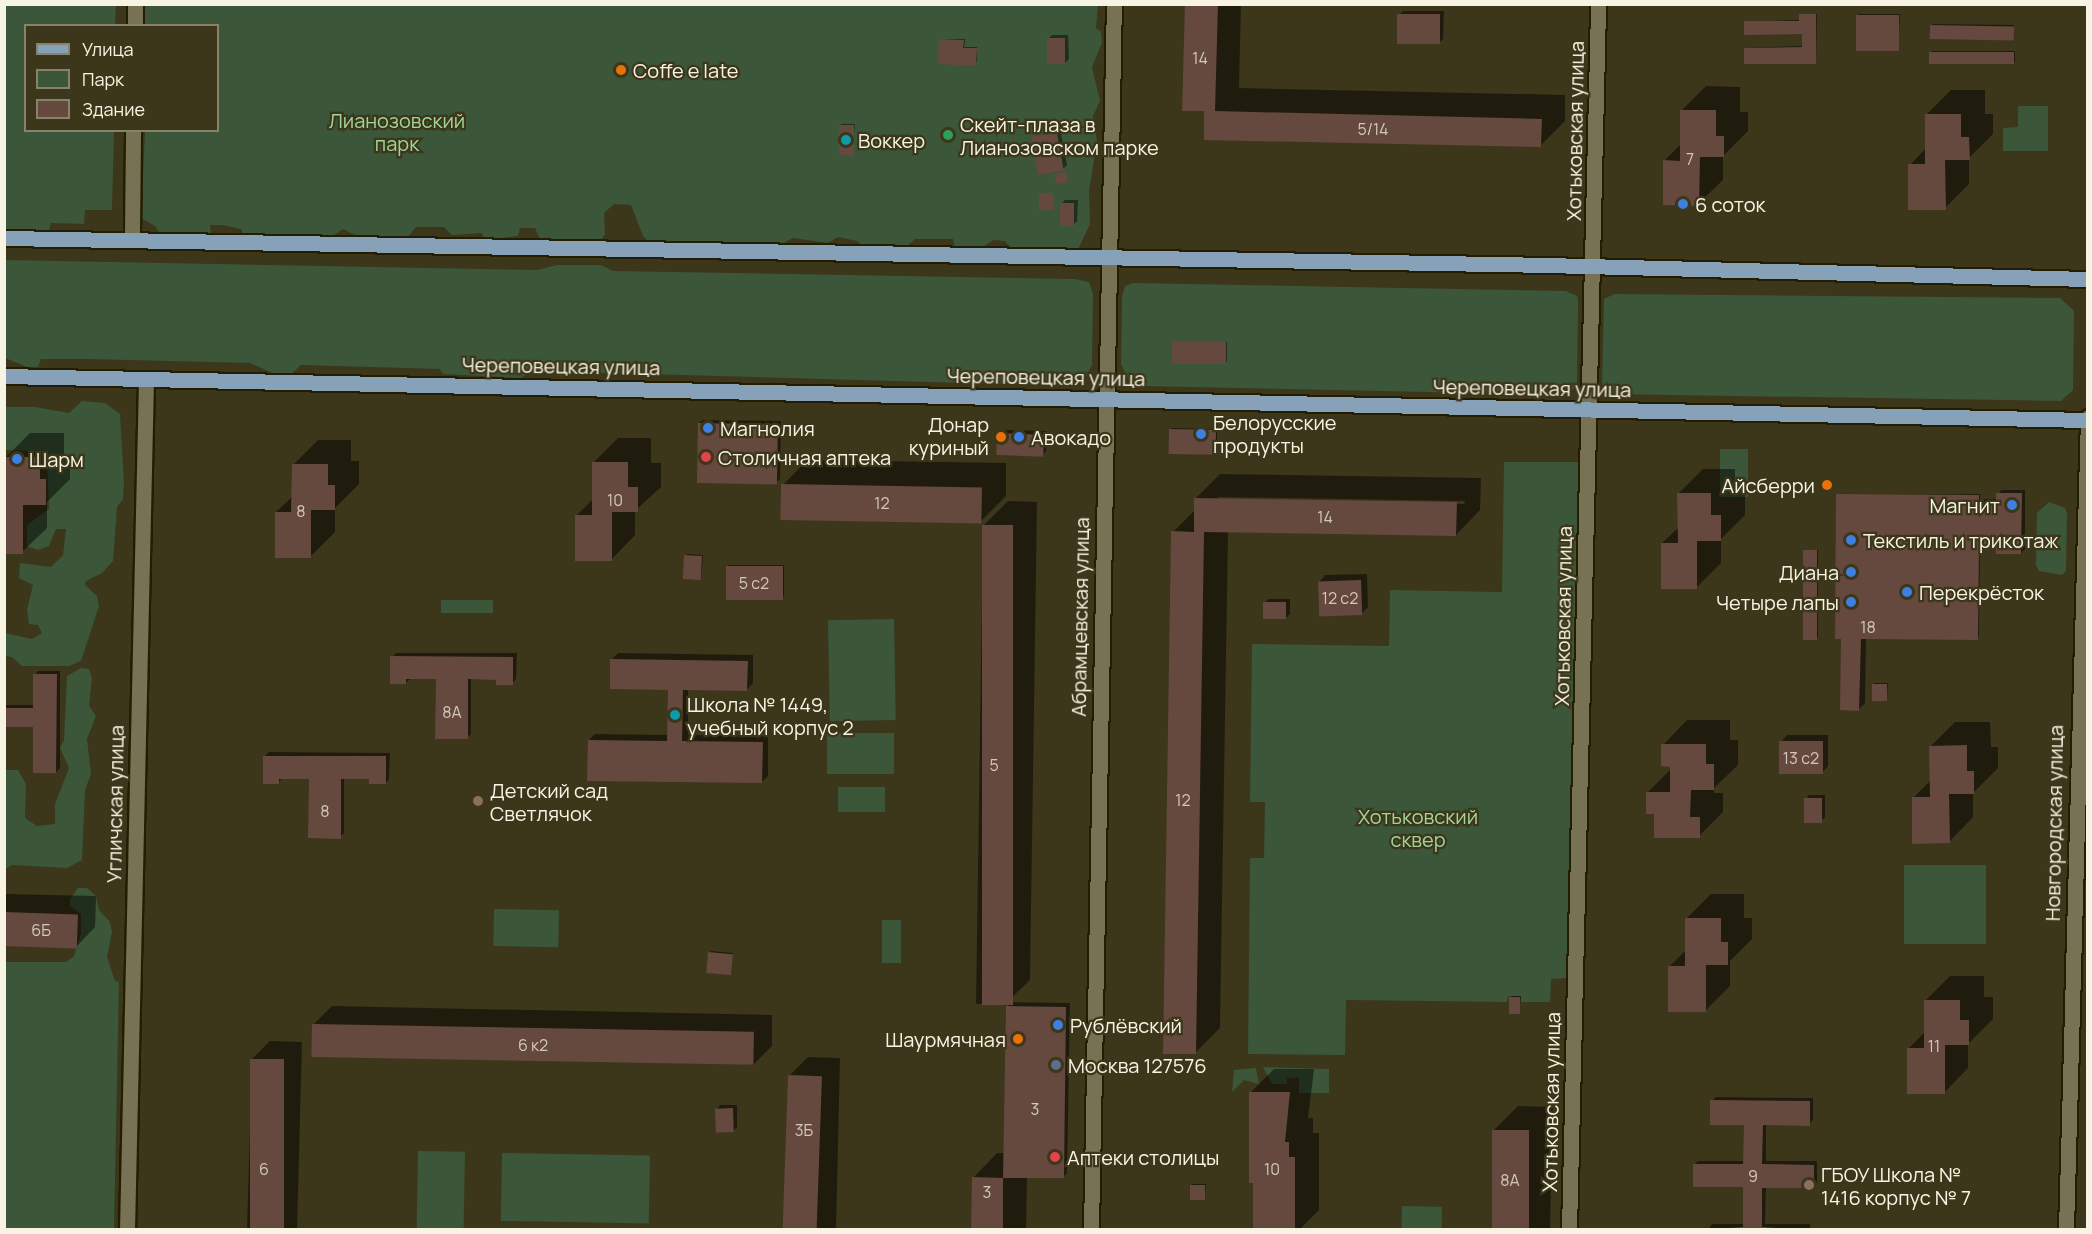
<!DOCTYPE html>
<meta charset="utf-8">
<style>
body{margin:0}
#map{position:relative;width:2092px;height:1234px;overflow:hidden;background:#3c361a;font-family:Manrope,sans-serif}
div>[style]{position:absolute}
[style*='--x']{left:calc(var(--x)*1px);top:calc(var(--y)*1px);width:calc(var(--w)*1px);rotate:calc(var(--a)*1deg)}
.green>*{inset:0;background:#3b5638;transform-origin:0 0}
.shadow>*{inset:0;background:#0007}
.building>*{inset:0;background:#65483e;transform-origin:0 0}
.roads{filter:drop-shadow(2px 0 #231d02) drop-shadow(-2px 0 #231d02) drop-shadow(0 2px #231d02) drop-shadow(0 -2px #231d02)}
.minor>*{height:15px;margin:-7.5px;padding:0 7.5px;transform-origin:7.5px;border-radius:7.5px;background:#787254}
.major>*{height:15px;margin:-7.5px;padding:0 7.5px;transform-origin:7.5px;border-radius:7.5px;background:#86a1b8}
.dots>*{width:16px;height:16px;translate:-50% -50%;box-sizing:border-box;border:3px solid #3c361a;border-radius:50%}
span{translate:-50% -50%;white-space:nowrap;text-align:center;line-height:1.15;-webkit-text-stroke:4.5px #3c361a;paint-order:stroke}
.number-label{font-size:16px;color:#d2c9ba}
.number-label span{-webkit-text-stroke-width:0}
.poi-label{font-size:20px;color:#f7f4e3}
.left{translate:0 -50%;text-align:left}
.right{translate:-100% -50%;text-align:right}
.park-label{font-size:20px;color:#a1d69b}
.street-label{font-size:20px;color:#f7f4e3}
.frame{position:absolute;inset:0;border:6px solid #f7f4e3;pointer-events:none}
.legend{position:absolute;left:24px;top:24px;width:195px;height:108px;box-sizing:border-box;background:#3c361a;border:2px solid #87826a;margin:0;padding:8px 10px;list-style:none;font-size:18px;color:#f7f4e3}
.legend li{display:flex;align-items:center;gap:12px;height:30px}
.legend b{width:30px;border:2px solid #87826a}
</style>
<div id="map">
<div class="green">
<i style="clip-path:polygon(4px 5px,116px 5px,115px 25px,26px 26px,26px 130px,114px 131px,112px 210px,85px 210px,84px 224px,51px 223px,49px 230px,5px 238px)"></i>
<i style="clip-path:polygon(142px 5px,1098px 4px,1096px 28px,1101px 32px,1102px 43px,1092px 67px,1100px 101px,1093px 116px,1097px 142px,1089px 191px,1090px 224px,1076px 254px,1014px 252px,1005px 241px,993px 240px,974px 253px,955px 250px,953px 239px,915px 239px,903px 250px,867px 250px,857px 241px,838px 237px,828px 243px,793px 238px,784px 243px,758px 243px,752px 248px,655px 249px,643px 236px,631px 205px,614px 204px,604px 213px,605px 234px,595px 250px,541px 241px,535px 228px,520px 228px,518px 236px,484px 240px,482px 233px,452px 235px,444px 227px,416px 227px,407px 238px,373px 244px,343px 229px,322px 243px,292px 248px,281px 234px,275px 239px,246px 241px,241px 229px,222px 225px,210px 225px,211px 233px,206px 241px,161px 235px,155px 226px,141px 218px,145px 131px,218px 130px,218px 26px,142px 25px)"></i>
<i style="clip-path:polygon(2018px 106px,2048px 106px,2048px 151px,2003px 151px,2003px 128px,2018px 127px)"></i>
<i style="clip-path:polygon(5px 260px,538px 270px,557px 265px,601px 265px,613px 271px,1075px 279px,1089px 282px,1093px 294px,1092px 365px,1084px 380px,1074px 386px,572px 372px,560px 377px,552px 372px,535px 371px,520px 378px,443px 374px,440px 369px,301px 365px,286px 379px,250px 363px,88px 359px,41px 359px,38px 367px,27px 367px,5px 358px)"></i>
<i style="clip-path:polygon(1133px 283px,1566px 291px,1577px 296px,1578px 301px,1577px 385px,1568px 395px,1143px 386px,1128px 379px,1121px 364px,1122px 297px,1125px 286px)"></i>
<i style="clip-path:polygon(1614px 294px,2060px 298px,2074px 311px,2073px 390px,2061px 401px,1609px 394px,1602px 384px,1604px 299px)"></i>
<i style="clip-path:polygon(82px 401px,105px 403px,120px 414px,124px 483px,123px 499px,117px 507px,113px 561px,102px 573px,86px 581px,85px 585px,97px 596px,99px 606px,81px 661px,69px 666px,22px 666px,12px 657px,5px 656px,5px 633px,32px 639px,42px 633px,38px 625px,29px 624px,27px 610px,33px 585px,19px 578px,20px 563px,51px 567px,63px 555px,66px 529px,56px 529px,49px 546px,38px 550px,27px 546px,27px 525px,49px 509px,47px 459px,35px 451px,5px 450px,5px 407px,35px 407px,69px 413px)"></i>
<i style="left:1720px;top:449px;width:28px;height:48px"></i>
<i style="clip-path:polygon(1504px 462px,1579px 462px,1568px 978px,1551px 979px,1550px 1002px,1521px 1002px,1521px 996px,1508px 996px,1507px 1002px,1346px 1000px,1345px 1055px,1248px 1054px,1250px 858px,1264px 858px,1265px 802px,1250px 802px,1252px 644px,1389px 646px,1390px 590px,1502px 592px)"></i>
<i style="clip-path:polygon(2049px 502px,2065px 508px,2067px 513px,2066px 571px,2062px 575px,2039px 571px,2036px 565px,2037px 513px)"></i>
<i style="left:441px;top:600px;width:52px;height:13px"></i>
<i style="left:894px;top:619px;width:101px;height:66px;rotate:89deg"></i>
<i style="clip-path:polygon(81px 668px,89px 669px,92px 678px,89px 706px,96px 716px,87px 739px,91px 774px,85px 790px,82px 860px,67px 868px,12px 865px,5px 869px,5px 770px,18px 770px,26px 784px,25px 818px,37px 826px,55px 824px,55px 804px,69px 768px,60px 748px,64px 740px,67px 676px)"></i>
<i style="left:894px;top:733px;width:41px;height:67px;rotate:90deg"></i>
<i style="left:838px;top:787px;width:47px;height:25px"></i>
<i style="left:1904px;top:865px;width:82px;height:79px"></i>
<i style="clip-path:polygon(78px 888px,87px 888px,96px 896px,99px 910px,110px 922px,112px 932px,107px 957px,115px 981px,119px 982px,114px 1229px,5px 1229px,4px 962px,66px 962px,74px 956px,81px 934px,81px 914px,70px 906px,70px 899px)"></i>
<i style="left:494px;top:909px;width:65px;height:37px;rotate:1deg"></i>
<i style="left:882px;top:920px;width:19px;height:43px"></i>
<i style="clip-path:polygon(1263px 1067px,1329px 1069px,1329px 1093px,1299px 1093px,1299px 1078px,1287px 1078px,1287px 1084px,1272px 1084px)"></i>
<i style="clip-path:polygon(1256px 1068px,1259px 1084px,1244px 1080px,1232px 1092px,1234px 1070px)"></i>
<i style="left:418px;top:1151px;width:47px;height:78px;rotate:1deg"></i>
<i style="left:502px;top:1153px;width:148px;height:68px;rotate:1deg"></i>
<i style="left:1402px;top:1206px;width:40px;height:23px;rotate:1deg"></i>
</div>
<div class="shadow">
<i style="clip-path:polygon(1186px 4px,1241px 4px,1239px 88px,1565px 95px,1565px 121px,1540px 146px,1206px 110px)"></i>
<i style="clip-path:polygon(1403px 11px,1444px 11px,1443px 39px,1439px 43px,1399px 15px)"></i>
<i style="clip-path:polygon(1802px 14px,1817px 14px,1816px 62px,1745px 48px,1803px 46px,1803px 33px,1745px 22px,1800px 20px)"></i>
<i style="clip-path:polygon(1900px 14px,1898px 49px,1857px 16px,1859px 14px)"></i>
<i style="clip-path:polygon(1933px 24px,2014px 25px,2014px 36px,1931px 26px)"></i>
<i style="clip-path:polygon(1052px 35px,1068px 35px,1069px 59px,1065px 63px,1048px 39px)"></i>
<i style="clip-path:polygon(940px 39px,965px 39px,964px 47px,977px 47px,977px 62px)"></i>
<i style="clip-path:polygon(1932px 51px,2015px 51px,2015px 62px,1931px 52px)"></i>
<i style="clip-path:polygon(1706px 86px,1740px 87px,1740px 112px,1748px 112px,1748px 131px,1723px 156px,1723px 180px,1698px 204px,1664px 161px,1681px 144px,1682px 110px)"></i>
<i style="clip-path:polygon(1951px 90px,1985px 90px,1985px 114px,1993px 114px,1993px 134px,1969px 158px,1969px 184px,1945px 208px,1910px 165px,1926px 148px,1926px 115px)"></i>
<i style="clip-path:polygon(842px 124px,855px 124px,852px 154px,840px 125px)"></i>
<i style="clip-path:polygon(1060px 129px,1067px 165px,1063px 169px,1032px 138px)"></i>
<i style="clip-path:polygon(1065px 200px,1078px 200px,1077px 221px,1073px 225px,1061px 204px)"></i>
<i style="clip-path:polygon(1174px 342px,1227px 342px,1227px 362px,1225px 363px)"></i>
<i style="clip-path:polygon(703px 420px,781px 421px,780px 479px,776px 483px,699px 423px)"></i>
<i style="clip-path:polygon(1172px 428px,1217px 429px,1217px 452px,1171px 430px)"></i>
<i style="clip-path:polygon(1003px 430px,1047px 431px,1046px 451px,1043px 454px,999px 434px)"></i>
<i style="clip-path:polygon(30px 433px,64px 433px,64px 456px,70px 456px,70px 479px,47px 502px,47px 528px,22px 552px,6px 457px)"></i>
<i style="clip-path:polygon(618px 438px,651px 438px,651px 463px,661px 463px,661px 487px,635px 511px,635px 535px,611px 560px,576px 516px,593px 499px,593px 463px)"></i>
<i style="clip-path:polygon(318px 440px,351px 440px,351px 461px,359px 461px,359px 484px,335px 508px,335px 532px,310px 557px,276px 512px,293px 496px,293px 465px)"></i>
<i style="clip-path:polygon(807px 460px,1006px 463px,1006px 496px,981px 521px,783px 485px)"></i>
<i style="clip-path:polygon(1703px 469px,1735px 469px,1735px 491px,1745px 491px,1745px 515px,1721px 539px,1721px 563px,1696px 588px,1662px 543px,1679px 527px,1679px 493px)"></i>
<i style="clip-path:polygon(evenodd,1220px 474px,1481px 478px,1480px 510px,1456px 535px,1228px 531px,1220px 1028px,1195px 1053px,1173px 532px,1196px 509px,1196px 498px,1220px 474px,1218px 497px,1465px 501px,1464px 504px,1218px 500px,1218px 497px)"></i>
<i style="clip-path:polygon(2001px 490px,2025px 490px,2025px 549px,2021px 553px,1997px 544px,1980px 544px,1979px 637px,1866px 638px,1865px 703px,1859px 709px,1842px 640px,1838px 495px,1980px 494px,1980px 504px,1985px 499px,1997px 499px)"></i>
<i style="clip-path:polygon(1008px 501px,1037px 502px,1030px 980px,1007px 1002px,1070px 1003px,1067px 1173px,1063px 1177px,1027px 1176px,1026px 1230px,972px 1230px,973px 1178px,997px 1153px,1005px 1153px,1008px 1004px,976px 1004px,983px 526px)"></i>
<i style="clip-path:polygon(1818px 550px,1818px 637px,1816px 638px,1805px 551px)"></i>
<i style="clip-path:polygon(687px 554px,703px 555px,701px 578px,686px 556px)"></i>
<i style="clip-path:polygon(729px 565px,784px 565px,784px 597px,727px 566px)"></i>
<i style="clip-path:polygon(1367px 574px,1368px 607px,1362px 613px,1319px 582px,1325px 575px)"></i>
<i style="clip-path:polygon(1269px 599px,1290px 599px,1290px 614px,1286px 618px,1265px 602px)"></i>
<i style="clip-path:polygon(396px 653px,517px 653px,516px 679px,513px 683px,498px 678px,471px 678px,471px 734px,467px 738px,437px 678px,410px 679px,406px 683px,392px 657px)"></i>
<i style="clip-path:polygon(618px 653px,753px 655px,753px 683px,747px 689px,688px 689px,688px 735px,768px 736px,768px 776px,762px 782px,589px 740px,595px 734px,668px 735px,669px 689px,612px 659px)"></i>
<i style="clip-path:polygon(38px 671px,60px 671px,60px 768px,56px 772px,34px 726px,4px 726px,4px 705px,35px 705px,35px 675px)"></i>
<i style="clip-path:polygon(1875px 683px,1888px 683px,1887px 699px,1873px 684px)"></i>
<i style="clip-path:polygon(1687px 720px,1730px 720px,1730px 740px,1738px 740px,1738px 765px,1714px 788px,1714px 793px,1723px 793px,1723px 812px,1699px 836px,1656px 813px,1648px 792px,1671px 769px,1663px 745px)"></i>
<i style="clip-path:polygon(1955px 722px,1990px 722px,1991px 747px,1998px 747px,1998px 768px,1973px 793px,1973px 817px,1949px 842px,1913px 798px,1931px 780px,1931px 746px)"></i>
<i style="clip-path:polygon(1787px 735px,1828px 735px,1828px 766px,1822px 773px,1781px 742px)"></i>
<i style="clip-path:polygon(269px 752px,390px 753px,389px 779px,386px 783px,371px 777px,344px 777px,344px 833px,340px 837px,310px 777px,282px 778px,279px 782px,265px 756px)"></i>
<i style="clip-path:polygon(1809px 795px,1825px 795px,1825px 817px,1821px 821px,1806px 799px)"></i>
<i style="clip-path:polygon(4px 894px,96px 896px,95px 927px,77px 946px,4px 944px)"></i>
<i style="clip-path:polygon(1711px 894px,1744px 894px,1744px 918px,1752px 918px,1752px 939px,1730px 961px,1730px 986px,1705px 1011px,1669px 967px,1686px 950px,1686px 919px)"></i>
<i style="clip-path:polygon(711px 951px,733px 953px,731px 973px,710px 953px)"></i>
<i style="clip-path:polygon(1950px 976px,1984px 976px,1984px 997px,1993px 997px,1993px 1019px,1968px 1044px,1968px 1068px,1944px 1093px,1908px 1049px,1925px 1032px,1925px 1001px)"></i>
<i style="clip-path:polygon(1512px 996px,1521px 996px,1519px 1013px,1510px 998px)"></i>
<i style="clip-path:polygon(332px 1006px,772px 1015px,772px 1046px,753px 1065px,314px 1024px)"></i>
<i style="clip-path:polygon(270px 1041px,302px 1042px,297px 1230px,247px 1230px,252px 1059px)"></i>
<i style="clip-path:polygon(808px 1057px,840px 1058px,836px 1230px,786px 1230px,790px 1075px)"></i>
<i style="clip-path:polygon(1274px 1069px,1314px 1069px,1308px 1118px,1313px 1118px,1313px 1133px,1319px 1133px,1319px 1210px,1299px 1230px,1255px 1230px,1250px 1093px)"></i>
<i style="clip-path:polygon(1716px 1097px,1813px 1098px,1813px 1120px,1809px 1124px,1766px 1124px,1766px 1161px,1817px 1161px,1817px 1183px,1813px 1187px,1766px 1186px,1765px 1224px,1810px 1224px,1810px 1230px,1708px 1230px,1712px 1224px,1744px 1224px,1745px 1186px,1694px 1165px,1698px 1161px,1745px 1161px,1745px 1124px,1712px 1101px)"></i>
<i style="clip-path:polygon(720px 1105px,737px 1105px,737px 1127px,733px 1131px,717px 1109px)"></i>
<i style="clip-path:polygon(1518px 1106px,1553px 1107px,1550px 1230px,1492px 1230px,1494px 1130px)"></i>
<i style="clip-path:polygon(1193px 1184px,1206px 1184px,1205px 1198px,1191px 1185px)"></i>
</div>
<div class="building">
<i style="clip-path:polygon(1185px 4px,1218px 4px,1215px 111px,1542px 119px,1541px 147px,1204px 140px,1204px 111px,1182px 111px)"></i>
<i style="left:1440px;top:14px;width:30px;height:43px;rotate:90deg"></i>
<i style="clip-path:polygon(1799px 14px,1816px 14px,1816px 64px,1744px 64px,1744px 48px,1802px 47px,1802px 34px,1744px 35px,1744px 21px,1799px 21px)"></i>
<i style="left:1856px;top:15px;width:43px;height:36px"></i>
<i style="left:1930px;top:25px;width:84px;height:14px;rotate:1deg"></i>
<i style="left:1047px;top:38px;width:18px;height:26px"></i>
<i style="clip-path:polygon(939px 39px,964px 40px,963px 48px,977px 48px,976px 66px,938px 64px)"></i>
<i style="left:1929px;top:52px;width:85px;height:12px"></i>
<i style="clip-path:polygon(1680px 110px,1716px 110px,1716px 136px,1724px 136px,1724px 157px,1700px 157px,1699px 206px,1663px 205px,1663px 160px,1680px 161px)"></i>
<i style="clip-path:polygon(1925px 114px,1961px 114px,1961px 137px,1969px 137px,1970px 160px,1945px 160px,1946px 210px,1908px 210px,1908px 164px,1925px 164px)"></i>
<i style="left:839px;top:125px;width:15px;height:30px"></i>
<i style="left:1057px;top:132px;width:39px;height:26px;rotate:80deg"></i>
<i style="left:1066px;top:172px;width:10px;height:12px;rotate:79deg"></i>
<i style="left:1039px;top:193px;width:15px;height:17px"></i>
<i style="left:1060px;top:203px;width:14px;height:23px"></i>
<i style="left:1172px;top:342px;width:54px;height:22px"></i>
<i style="left:698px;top:423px;width:80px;height:60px;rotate:1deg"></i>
<i style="left:1169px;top:429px;width:47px;height:25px;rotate:1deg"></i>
<i style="left:997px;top:433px;width:47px;height:22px;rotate:2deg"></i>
<i style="clip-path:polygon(4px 457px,40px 457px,40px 479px,46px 479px,46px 505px,23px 505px,23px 554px,4px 554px)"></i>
<i style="clip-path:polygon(592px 462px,628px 462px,628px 487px,638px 487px,638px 512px,612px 512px,612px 561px,575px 561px,575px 515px,592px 515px)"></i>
<i style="clip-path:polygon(292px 464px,328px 464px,328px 485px,335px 485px,335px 510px,311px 510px,311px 558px,275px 558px,275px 512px,291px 512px)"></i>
<i style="left:781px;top:484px;width:201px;height:36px;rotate:1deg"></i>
<i style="clip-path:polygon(1677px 493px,1711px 493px,1711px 515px,1721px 515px,1721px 541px,1697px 541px,1697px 589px,1661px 589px,1661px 543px,1678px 543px)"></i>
<i style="clip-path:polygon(1996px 493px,2022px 493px,2021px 554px,1996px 554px,1996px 546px,1979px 546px,1978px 640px,1861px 639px,1859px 711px,1840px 710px,1841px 639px,1835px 639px,1836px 494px,1979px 495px,1979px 502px,1996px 503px)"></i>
<i style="clip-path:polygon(1194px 498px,1457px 502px,1456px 536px,1204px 532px,1196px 1054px,1163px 1054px,1171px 531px,1194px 532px)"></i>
<i style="left:982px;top:525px;width:31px;height:480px"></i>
<i style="left:1803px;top:550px;width:14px;height:90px"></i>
<i style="left:684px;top:555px;width:18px;height:24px;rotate:3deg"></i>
<i style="left:726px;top:566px;width:57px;height:34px"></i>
<i style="left:1361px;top:580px;width:35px;height:43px;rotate:88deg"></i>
<i style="left:1263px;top:602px;width:23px;height:17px"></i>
<i style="clip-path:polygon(390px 656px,513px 657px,513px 685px,496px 685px,496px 680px,468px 679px,468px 739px,435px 739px,436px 679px,406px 679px,406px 684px,390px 684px)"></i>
<i style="clip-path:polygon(610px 659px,748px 661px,747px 691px,683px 690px,682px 741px,763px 742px,762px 783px,587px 781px,588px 740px,667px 741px,668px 690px,610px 689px)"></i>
<i style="clip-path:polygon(33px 674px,57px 674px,56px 773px,33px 773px,33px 727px,4px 727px,4px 708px,33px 708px)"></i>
<i style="left:1872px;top:684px;width:15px;height:17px"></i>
<i style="left:1779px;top:741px;width:44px;height:33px"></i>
<i style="clip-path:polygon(1661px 744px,1706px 744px,1706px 764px,1714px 764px,1714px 790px,1691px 790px,1690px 817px,1700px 817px,1700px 838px,1654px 838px,1654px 814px,1646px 814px,1646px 792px,1670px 792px,1670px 767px,1661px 766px)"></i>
<i style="clip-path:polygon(1967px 745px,1967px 771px,1974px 771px,1974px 794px,1949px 794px,1950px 843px,1912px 844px,1912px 797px,1930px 797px,1929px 746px)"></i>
<i style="clip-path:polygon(263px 756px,386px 756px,386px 784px,369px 784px,369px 779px,341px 779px,341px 839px,308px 838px,309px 779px,279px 779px,279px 784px,263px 784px)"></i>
<i style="left:1804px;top:798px;width:18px;height:25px"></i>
<i style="left:4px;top:912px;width:74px;height:34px;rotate:2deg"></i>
<i style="clip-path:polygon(1685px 918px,1721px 918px,1721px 942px,1728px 942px,1728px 965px,1706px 965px,1706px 1012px,1668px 1012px,1668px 966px,1685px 966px)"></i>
<i style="left:708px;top:952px;width:25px;height:21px;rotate:5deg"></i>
<i style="left:1509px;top:997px;width:11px;height:17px"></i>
<i style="clip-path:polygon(1924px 1000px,1960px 1000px,1960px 1020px,1969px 1020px,1969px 1045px,1945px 1045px,1945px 1094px,1907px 1094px,1907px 1048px,1924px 1048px)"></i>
<i style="clip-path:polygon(1006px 1006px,1066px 1007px,1064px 1178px,1003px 1178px,1003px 1230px,971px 1230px,972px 1177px,1003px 1178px)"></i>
<i style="left:312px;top:1024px;width:442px;height:33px;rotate:1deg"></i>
<i style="left:250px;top:1059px;width:34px;height:171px"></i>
<i style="left:788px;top:1075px;width:34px;height:155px;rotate:2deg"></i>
<i style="clip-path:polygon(1249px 1092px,1290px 1092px,1285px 1142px,1289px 1142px,1289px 1157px,1295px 1157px,1295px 1230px,1253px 1230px,1253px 1183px,1249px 1183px)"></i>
<i style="clip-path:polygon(1710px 1100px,1810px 1101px,1810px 1126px,1763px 1125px,1762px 1164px,1814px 1165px,1814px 1188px,1762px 1188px,1762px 1227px,1805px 1230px,1707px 1230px,1743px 1227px,1743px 1187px,1693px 1187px,1693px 1164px,1743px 1164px,1744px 1125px,1710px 1125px)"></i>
<i style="left:733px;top:1108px;width:24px;height:18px;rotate:88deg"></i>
<i style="left:1492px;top:1130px;width:37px;height:100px"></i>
<i style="left:1190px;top:1185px;width:15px;height:15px"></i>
</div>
<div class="roads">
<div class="minor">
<i style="--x:135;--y:26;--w:22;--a:-90"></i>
<i style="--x:132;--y:232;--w:102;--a:-89.4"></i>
<i style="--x:127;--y:1230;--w:851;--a:-88.72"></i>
<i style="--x:1091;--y:1230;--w:1226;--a:-88.93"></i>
<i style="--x:1569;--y:1230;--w:1226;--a:-88.64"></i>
<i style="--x:2066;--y:1230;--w:813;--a:-88.45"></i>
</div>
<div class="major">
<i style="--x:4;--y:238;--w:1542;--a:1"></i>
<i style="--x:1546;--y:265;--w:542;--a:1.48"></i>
<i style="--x:4;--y:376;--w:2084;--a:1.21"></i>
</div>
</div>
<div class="dots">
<i style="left:621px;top:70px;background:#e8710a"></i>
<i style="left:948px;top:135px;background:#2e9e5b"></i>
<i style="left:846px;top:140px;background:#0f9aa8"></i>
<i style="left:1683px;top:204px;background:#3f7fe0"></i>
<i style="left:708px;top:428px;background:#3f7fe0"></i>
<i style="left:1201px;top:434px;background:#3f7fe0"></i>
<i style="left:1001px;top:437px;background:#e8710a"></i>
<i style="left:1019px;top:437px;background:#3f7fe0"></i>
<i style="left:706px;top:457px;background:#e0444e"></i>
<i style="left:17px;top:459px;background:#3f7fe0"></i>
<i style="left:1827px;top:485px;background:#e8710a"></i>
<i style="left:2012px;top:505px;background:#3f7fe0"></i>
<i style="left:1851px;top:540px;background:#3f7fe0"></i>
<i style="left:1851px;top:572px;background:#3f7fe0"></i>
<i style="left:1907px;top:592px;background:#3f7fe0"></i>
<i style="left:1851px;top:602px;background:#3f7fe0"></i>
<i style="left:675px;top:715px;background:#0f9aa8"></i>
<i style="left:478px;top:801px;background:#8d6e63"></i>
<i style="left:1058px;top:1025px;background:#3f7fe0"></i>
<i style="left:1018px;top:1039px;background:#e8710a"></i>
<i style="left:1056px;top:1065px;background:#5c6f8a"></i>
<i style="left:1055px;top:1157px;background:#e0444e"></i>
<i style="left:1809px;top:1185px;background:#8d6e63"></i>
</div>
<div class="number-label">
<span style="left:1200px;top:58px">14</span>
<span style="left:1373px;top:129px">5/14</span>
<span style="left:1690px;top:159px">7</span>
<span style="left:615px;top:500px">10</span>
<span style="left:882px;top:503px">12</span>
<span style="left:301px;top:511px">8</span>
<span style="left:1325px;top:517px">14</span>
<span style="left:754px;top:583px">5 с2</span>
<span style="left:1340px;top:598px">12 с2</span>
<span style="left:1868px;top:627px">18</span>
<span style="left:452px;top:712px">8А</span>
<span style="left:1801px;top:758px">13 с2</span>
<span style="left:994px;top:765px">5</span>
<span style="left:1183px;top:800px">12</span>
<span style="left:325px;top:811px">8</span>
<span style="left:41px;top:930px">6Б</span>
<span style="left:533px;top:1045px">6 к2</span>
<span style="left:1934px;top:1046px">11</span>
<span style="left:1035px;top:1109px">3</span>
<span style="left:804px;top:1130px">3Б</span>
<span style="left:264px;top:1169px">6</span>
<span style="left:1272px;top:1169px">10</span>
<span style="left:1753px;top:1176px">9</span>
<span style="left:1510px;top:1180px">8А</span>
<span style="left:987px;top:1192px">3</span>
</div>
<div class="poi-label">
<span class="left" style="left:633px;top:70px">Coffe e late</span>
<span class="left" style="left:960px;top:136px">Скейт-плаза в<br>Лианозовском парке</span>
<span class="left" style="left:858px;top:140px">Воккер</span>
<span class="left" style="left:1695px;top:204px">6 соток</span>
<span class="left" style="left:1213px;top:434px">Белорусские<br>продукты</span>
<span class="right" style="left:989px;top:436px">Донар<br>куриный</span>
<span class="left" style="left:720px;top:428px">Магнолия</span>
<span class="left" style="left:1031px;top:437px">Авокадо</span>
<span class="left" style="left:718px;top:457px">Столичная аптека</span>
<span class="left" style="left:29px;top:459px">Шарм</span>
<span class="right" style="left:1815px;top:485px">Айсберри</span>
<span class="right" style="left:2000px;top:505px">Магнит</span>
<span class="left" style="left:1863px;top:540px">Текстиль и трикотаж</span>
<span class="right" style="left:1839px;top:572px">Диана</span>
<span class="left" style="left:1919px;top:592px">Перекрёсток</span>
<span class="right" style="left:1839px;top:602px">Четыре лапы</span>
<span class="left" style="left:687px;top:716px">Школа № 1449,<br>учебный корпус 2</span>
<span class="left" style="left:490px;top:802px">Детский сад<br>Светлячок</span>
<span class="left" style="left:1070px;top:1025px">Рублёвский</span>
<span class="right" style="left:1006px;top:1039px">Шаурмячная</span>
<span class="left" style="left:1068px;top:1065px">Москва 127576</span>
<span class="left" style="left:1067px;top:1157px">Аптеки столицы</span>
<span class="left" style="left:1821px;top:1186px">ГБОУ Школа №<br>1416 корпус № 7</span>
</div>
<div class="park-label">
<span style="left:397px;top:132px">Лианозовский<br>парк</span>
<span style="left:1418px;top:828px">Хотьковский<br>сквер</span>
</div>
<div class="street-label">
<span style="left:1575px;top:131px;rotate:-89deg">Хотьковская улица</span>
<span style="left:561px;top:366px;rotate:1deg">Череповецкая улица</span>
<span style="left:1046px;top:377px;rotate:1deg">Череповецкая улица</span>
<span style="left:1532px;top:388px;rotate:1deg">Череповецкая улица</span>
<span style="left:1563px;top:616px;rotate:-89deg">Хотьковская улица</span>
<span style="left:1080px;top:617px;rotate:-89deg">Абрамцевская улица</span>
<span style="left:115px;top:804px;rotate:-89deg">Угличская улица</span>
<span style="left:2054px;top:823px;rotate:-89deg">Новгородская улица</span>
<span style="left:1551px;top:1102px;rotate:-89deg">Хотьковская улица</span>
</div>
<div class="frame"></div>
<ul class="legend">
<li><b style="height:8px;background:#86a1b8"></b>Улица</li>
<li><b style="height:16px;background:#3b5638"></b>Парк</li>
<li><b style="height:16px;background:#65483e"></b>Здание</li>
</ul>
</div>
